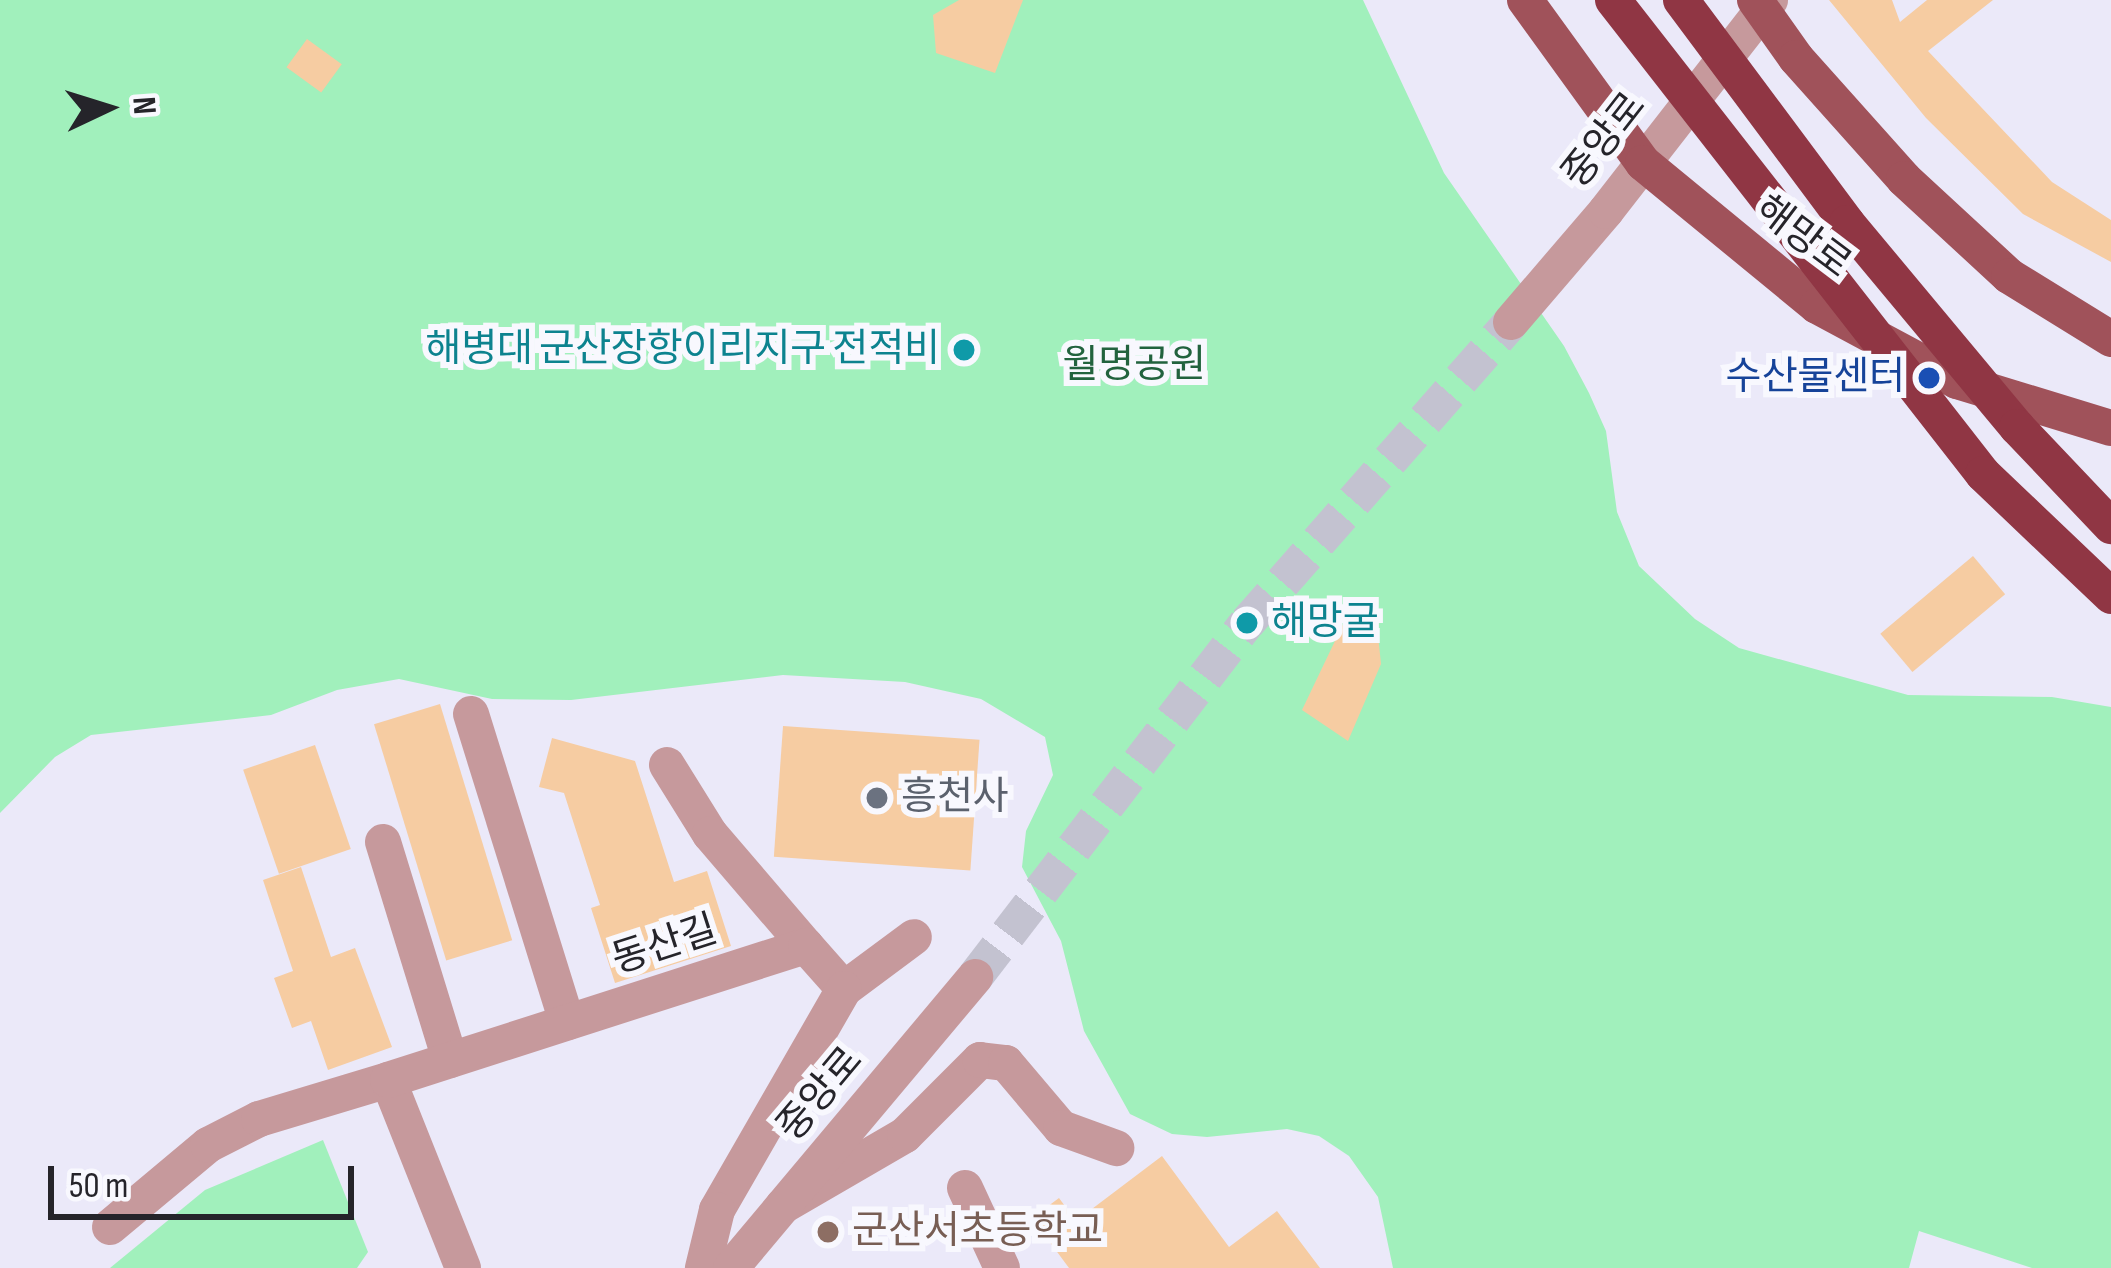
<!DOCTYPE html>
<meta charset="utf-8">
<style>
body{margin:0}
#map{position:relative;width:2111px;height:1268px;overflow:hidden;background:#ebe9f9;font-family:"Sofia Sans Condensed","Noto Sans KR",sans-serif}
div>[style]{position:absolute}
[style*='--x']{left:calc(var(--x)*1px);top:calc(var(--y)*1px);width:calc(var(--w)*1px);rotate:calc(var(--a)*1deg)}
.green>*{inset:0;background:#a1f0bc}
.building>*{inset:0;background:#f6cca2;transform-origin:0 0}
.minor-tunnel>*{height:36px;margin-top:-18px;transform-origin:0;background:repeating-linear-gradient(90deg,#c3c2d0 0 36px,transparent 0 54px)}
.minor>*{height:36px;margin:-18px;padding:0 18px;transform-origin:18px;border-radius:18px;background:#c6999c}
.major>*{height:36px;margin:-18px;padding:0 18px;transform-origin:18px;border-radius:18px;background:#a0525a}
.highway-bridge>*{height:36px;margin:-18px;padding:0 18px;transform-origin:18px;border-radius:18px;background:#903644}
.dots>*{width:33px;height:33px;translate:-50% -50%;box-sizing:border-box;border:6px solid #f8f8fe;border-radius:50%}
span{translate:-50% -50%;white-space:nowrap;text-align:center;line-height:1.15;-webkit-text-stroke:12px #f8f8fe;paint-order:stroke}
.street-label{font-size:39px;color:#25242a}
.culture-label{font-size:39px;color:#0d838f}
.right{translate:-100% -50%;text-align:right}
.left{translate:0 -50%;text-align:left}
.park-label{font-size:39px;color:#22633e}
.transit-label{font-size:39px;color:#164399}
.worship-label{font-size:39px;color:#5b616d}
.education-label{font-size:39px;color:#785e54}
.north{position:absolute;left:48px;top:48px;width:120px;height:120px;-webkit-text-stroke:9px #f8f8fe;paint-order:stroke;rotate:86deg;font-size:33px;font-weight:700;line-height:48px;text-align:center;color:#25242a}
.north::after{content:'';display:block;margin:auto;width:42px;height:54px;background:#25242a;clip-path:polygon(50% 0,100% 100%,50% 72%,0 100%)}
.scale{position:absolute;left:48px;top:1166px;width:306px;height:54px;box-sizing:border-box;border:6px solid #25242a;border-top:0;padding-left:15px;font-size:36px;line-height:42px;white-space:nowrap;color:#25242a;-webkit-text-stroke:9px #f8f8fe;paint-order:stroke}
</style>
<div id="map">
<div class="green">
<i style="clip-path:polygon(0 0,1363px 0,1444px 173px,1564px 346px,1589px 393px,1606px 431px,1617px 512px,1639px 566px,1695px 619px,1739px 648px,1908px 695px,2052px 697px,2111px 707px,2111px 1268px,2032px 1268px,1919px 1231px,1909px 1268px,1393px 1268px,1378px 1197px,1349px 1156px,1319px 1136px,1287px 1129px,1207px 1137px,1172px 1134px,1130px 1114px,1084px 1031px,1061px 941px,1022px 867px,1026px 831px,1053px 775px,1045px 737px,981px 699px,905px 682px,783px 675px,571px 700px,492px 699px,399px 679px,337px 690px,271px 715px,91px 735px,55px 757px,0 813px)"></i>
<i style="clip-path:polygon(323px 1140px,368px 1252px,357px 1268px,110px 1268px,205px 1190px)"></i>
</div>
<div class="building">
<i style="clip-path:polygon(959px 0,1023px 0,995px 73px,936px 53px,933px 15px)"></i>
<i style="clip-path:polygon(1829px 0,1892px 0,1900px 22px,1927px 0,1993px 0,1928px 51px,2052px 182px,2111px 220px,2111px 262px,2023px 214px,1926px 118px)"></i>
<i style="left:307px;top:39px;width:43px;height:35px;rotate:36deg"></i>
<i style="left:1973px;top:556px;width:50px;height:121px;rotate:50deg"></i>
<i style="clip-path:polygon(1345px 620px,1378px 635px,1381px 664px,1348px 741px,1302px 710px)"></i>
<i style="left:440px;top:704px;width:247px;height:69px;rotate:73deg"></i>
<i style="left:783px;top:726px;width:197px;height:131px;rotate:4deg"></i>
<i style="clip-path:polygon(552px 738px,635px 761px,674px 882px,707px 871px,731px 946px,615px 983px,591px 908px,600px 905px,564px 793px,539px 787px)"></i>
<i style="left:315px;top:745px;width:110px;height:76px;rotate:71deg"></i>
<i style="clip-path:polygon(301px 867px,331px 957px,355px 948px,392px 1047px,328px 1070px,311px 1021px,292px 1028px,274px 978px,293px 971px,263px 880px)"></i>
<i style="clip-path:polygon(1162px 1156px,1229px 1247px,1277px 1211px,1320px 1268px,1069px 1268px,1032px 1218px,1059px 1198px,1076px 1221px)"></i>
</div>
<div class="minor-tunnel">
<i style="--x:975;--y:977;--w:446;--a:-52.5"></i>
<i style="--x:1247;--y:623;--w:400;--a:-48.7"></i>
</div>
<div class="minor">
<i style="--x:1511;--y:322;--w:146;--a:-49.4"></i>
<i style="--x:1606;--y:211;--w:267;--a:-52.1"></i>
<i style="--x:471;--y:714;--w:323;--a:72.7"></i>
<i style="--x:667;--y:765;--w:81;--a:58.1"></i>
<i style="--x:710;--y:834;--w:148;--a:49.4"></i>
<i style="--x:383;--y:842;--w:228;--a:72.9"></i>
<i style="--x:844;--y:989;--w:87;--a:-36.6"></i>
<i style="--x:965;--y:1188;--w:88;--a:65.2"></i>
<i style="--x:783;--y:1206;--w:141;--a:-30.2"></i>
<i style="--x:905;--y:1135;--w:106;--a:-45"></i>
<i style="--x:980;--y:1060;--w:26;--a:7"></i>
<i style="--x:1006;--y:1063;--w:85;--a:49.8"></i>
<i style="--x:1061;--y:1128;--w:59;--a:20"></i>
<i style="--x:110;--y:1227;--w:128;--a:-39.9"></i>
<i style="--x:208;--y:1145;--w:57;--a:-27"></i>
<i style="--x:259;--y:1119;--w:135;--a:-16.8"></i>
<i style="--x:463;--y:1268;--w:202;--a:-111.7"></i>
<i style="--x:388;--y:1080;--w:439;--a:-17.8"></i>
<i style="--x:806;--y:946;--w:57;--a:48.5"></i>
<i style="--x:844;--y:989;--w:255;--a:119.9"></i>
<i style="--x:717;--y:1210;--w:60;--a:103.6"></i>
<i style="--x:731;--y:1268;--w:380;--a:-50"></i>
</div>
<div class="major">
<i style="--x:1525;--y:0;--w:201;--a:54.1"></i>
<i style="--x:1643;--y:163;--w:225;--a:39.4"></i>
<i style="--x:1817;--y:306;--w:159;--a:28.2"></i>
<i style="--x:1957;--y:381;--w:161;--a:17"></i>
<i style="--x:1755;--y:0;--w:71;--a:54.7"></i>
<i style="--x:1796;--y:58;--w:162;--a:48.2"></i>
<i style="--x:1904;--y:179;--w:143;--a:42.7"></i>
<i style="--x:2009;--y:276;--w:120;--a:31.7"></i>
</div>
<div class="highway-bridge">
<i style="--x:1613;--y:0;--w:601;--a:52.02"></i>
<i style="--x:1983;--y:474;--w:177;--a:43.6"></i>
<i style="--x:1681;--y:0;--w:278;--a:53.3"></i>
<i style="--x:1847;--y:223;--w:266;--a:50.2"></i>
<i style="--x:2017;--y:427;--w:137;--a:46.5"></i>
</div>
<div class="dots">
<i style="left:964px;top:350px;background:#0f9aa8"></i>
<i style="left:1929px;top:378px;background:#1a4fb4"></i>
<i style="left:1247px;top:623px;background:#0f9aa8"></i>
<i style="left:877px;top:798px;background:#6b7280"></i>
<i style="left:828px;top:1232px;background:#8d6e63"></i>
</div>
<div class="street-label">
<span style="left:1605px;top:141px;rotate:-52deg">중앙로</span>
<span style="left:1802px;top:238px;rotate:37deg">해망로</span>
<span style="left:665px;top:946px;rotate:-18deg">동산길</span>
<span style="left:821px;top:1095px;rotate:-50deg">중앙로</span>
</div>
<div class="culture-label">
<span class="right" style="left:940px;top:350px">해병대 군산장항이리지구 전적비</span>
<span class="left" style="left:1271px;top:623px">해망굴</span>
</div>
<div class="park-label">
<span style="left:1134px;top:366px">월명공원</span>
</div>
<div class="transit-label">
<span class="right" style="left:1905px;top:378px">수산물센터</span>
</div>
<div class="worship-label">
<span class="left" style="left:901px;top:798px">흥천사</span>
</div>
<div class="education-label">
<span class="left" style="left:852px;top:1232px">군산서초등학교</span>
</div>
<div class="north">N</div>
<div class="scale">50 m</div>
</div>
